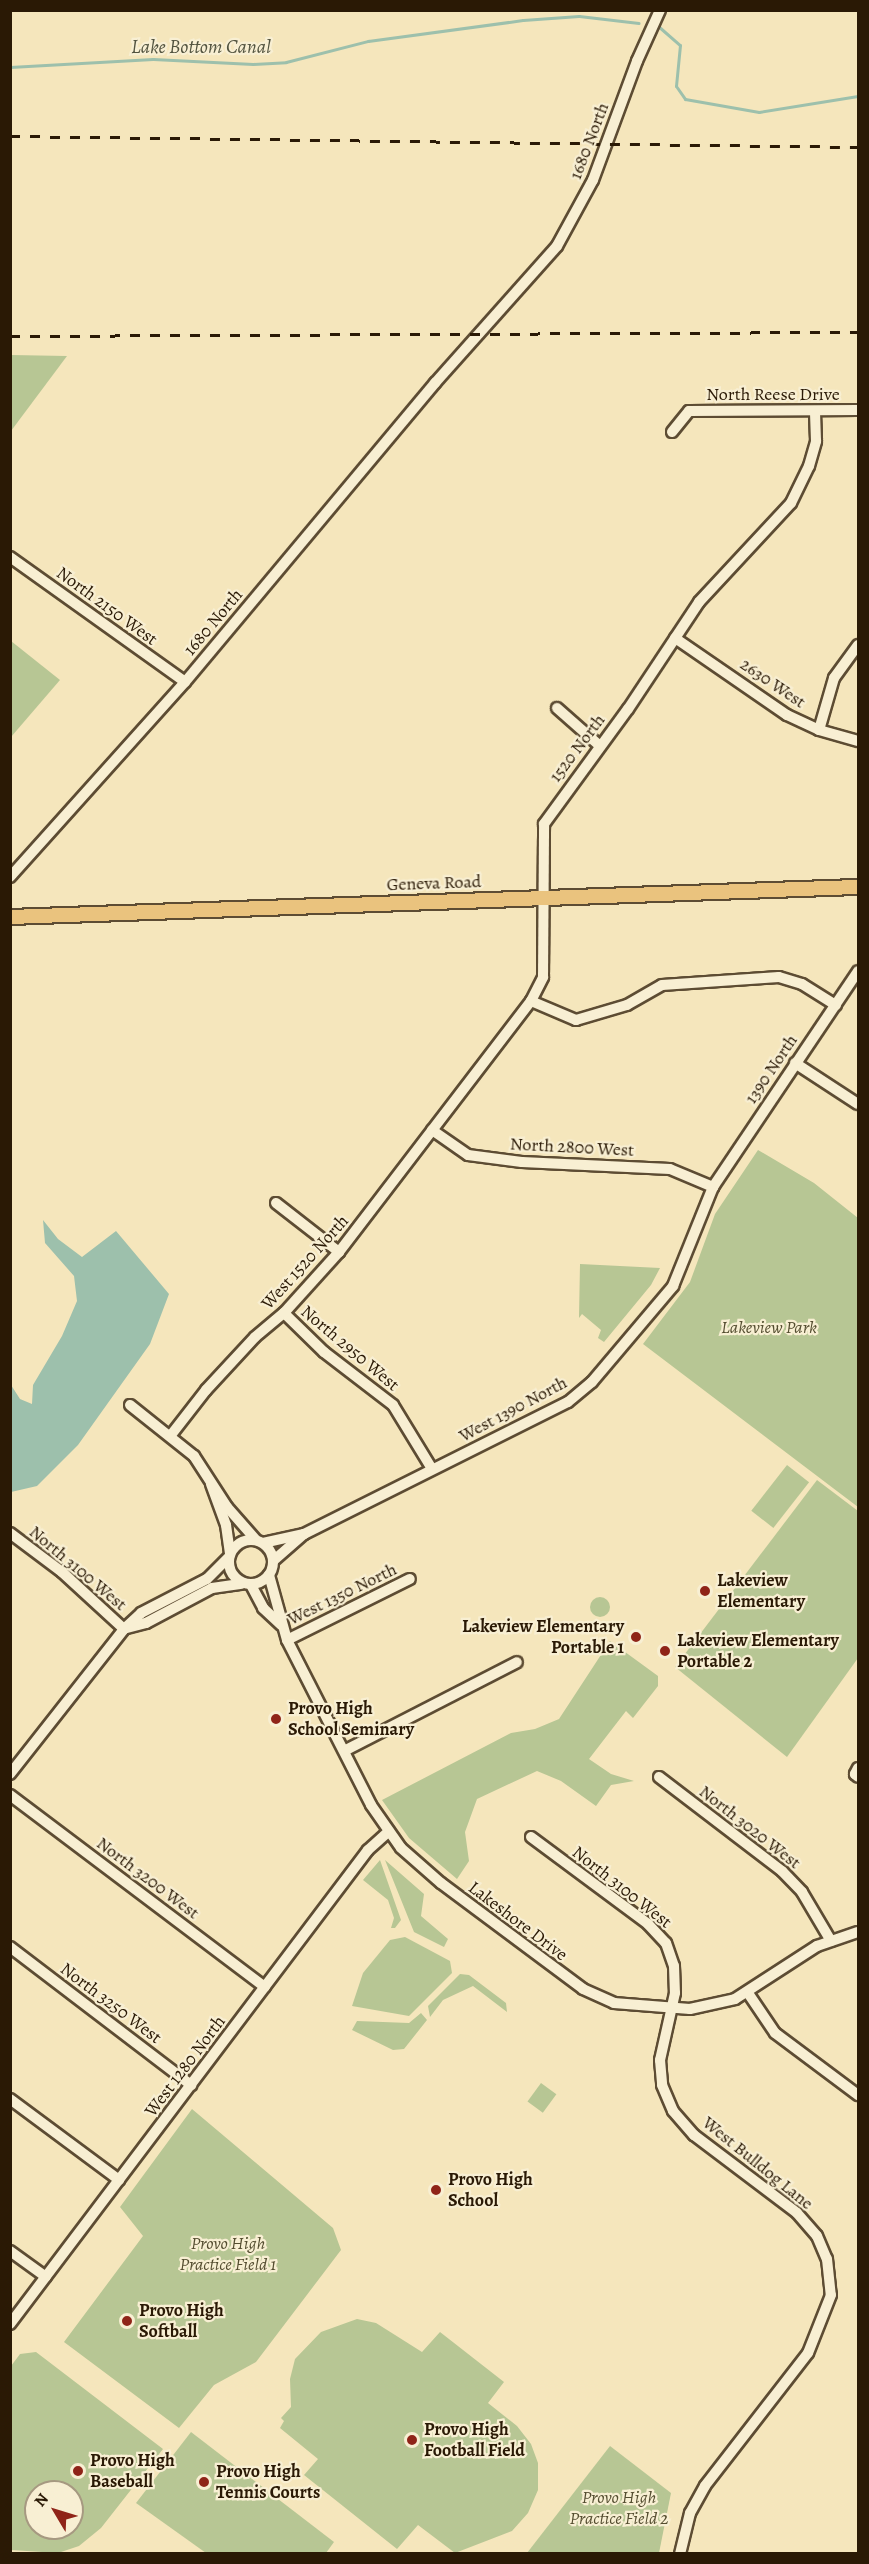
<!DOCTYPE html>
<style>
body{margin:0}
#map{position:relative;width:869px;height:2564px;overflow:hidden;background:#f5e6bc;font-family:Alegreya,serif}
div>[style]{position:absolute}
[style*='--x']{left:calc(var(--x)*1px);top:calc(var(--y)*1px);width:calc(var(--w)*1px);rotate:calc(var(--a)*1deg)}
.green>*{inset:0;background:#b7c694;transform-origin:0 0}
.round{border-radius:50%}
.water>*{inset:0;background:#9dc0ac}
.stream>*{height:3px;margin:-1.5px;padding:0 1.5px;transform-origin:1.5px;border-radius:1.5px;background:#9dc0ac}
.roads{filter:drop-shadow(2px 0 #5d4c33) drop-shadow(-2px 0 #5d4c33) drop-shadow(0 2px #5d4c33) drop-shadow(0 -2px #5d4c33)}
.minor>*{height:10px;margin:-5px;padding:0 5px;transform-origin:5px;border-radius:5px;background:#f8efd3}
.minor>.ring{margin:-5px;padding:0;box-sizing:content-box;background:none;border:10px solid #f8efd3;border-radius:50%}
.major>*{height:14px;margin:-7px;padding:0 7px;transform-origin:7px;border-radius:7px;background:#eac37e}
.rail>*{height:3px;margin-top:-1.5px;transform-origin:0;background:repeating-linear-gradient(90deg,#2a1905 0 10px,transparent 0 20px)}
.dots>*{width:16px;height:16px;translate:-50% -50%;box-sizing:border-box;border:3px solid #f8efd3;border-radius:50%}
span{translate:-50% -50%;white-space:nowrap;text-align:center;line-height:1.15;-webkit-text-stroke:4.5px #f8efd3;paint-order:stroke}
.street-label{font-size:18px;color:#2a1905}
.park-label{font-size:18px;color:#544d30;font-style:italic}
.poi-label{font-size:18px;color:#2a1905;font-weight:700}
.left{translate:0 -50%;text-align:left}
.right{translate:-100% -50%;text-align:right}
.water-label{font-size:20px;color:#52533f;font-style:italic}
.frame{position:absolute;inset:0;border:12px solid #2a1905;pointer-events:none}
.north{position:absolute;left:24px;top:2480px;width:60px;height:60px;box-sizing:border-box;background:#f8efd3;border:2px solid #a69981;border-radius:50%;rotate:308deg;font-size:16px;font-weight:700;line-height:24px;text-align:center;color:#2a1905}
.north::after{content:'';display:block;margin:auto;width:21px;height:27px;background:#8f2418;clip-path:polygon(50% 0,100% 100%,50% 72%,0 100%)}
</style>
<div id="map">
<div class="green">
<i style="clip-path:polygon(11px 355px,67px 356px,11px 431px,10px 355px)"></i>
<i style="clip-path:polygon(11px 641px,60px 680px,11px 737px)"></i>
<i style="clip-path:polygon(758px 1150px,814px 1183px,858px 1218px,858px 1507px,643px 1344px,690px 1282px,715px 1214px)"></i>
<i style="clip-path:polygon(580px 1264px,660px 1268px,651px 1285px,604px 1342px,598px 1338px,601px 1330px,582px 1314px,579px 1318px)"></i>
<i style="left:787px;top:1465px;width:28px;height:58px;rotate:38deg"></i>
<i style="clip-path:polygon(817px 1480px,858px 1511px,858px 1658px,787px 1757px,675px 1667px)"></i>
<i class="round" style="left:590px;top:1597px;width:20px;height:20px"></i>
<i style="clip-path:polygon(610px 1641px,658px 1676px,658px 1686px,633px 1718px,626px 1711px,589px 1759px,611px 1774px,634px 1781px,611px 1785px,596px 1806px,561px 1781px,537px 1771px,477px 1799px,465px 1832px,469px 1861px,457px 1879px,409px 1838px,382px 1800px,511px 1733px,535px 1729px,559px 1719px)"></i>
<i style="clip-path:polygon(380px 1860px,401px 1920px,395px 1928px,391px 1928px,394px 1918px,388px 1900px,363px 1880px)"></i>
<i style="clip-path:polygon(385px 1860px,424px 1894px,421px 1916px,448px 1939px,444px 1947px,414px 1932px)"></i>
<i style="clip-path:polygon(405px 1937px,450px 1961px,452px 1973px,409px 2016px,352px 2006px,363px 1973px,390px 1940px)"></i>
<i style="clip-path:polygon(460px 1974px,469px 1975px,506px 2003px,507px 2012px,473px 1986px,443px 2000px,430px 2017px,428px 2006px)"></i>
<i style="clip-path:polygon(421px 2013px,427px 2020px,404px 2049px,393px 2050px,352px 2030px,357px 2021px,409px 2023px)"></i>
<i style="left:541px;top:2083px;width:19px;height:23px;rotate:36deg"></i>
<i style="clip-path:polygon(192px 2109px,333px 2228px,341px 2250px,256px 2362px,214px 2385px,179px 2428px,64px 2342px,143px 2236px,120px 2207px)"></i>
<i style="clip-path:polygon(357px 2319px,376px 2323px,422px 2352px,440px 2332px,504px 2382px,488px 2403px,517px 2426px,531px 2444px,538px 2463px,538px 2490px,528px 2513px,512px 2531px,455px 2553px,418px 2525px,397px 2549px,304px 2475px,318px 2459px,280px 2428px,284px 2421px,281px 2418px,291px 2407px,290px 2379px,295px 2359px,321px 2332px)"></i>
<i style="clip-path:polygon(evenodd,36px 2352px,163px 2449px,101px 2528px,79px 2546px,58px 2553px,11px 2550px,11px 2366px,20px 2354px,36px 2352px,36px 2492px,72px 2492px,72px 2528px,36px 2528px,36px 2492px)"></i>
<i style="clip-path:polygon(191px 2432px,334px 2542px,326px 2553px,206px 2553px,136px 2503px)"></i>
<i style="clip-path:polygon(610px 2446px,671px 2493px,659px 2553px,527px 2553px)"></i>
</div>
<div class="water">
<i style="clip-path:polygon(43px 1220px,58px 1239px,82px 1257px,116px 1231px,169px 1294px,150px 1344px,78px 1445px,37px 1486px,11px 1492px,11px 1385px,20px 1399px,32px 1404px,33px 1385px,62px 1336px,77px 1301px,74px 1276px,45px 1243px)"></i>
</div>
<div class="stream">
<i style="--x:658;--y:26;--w:29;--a:41"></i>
<i style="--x:680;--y:45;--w:41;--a:95.6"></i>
<i style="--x:676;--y:86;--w:16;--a:55"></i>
<i style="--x:685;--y:99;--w:75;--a:10"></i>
<i style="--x:759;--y:112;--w:100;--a:-9.2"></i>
<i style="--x:10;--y:67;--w:143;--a:-3.2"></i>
<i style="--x:153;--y:59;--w:100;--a:2.9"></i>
<i style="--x:253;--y:64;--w:33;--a:-3"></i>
<i style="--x:286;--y:62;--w:85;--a:-14.4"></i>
<i style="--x:368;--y:41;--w:156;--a:-7.7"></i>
<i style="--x:523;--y:20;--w:56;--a:-4.1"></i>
<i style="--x:579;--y:16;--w:60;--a:6.7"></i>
</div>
<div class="roads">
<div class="minor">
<i style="--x:672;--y:432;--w:27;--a:-51"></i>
<i style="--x:689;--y:411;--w:169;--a:-0.3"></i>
<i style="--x:10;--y:557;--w:215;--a:35.5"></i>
<i style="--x:675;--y:638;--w:136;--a:34.5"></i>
<i style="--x:787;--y:715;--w:35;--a:25"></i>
<i style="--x:819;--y:730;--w:41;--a:15.8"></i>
<i style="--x:557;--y:708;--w:57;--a:41.5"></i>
<i style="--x:819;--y:730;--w:54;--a:-73.9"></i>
<i style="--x:834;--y:678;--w:41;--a:-54"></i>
<i style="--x:10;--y:877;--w:262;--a:-48.1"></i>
<i style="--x:185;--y:682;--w:390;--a:-50.1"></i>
<i style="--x:435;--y:383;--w:183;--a:-48.3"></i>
<i style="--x:557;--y:246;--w:75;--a:-61.4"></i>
<i style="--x:593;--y:180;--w:127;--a:-69.7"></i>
<i style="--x:637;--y:61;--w:56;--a:-65.7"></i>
<i style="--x:531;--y:1001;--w:49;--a:22.9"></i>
<i style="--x:576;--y:1020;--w:53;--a:-16.4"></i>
<i style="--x:627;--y:1005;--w:40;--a:-29.7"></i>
<i style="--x:662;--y:985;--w:117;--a:-3.9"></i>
<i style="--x:779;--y:977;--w:24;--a:17"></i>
<i style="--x:802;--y:984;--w:40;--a:32"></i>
<i style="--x:795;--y:1063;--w:75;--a:33.1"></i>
<i style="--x:432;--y:1130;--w:44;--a:34.8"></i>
<i style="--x:468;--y:1155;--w:54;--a:7.4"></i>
<i style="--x:522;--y:1162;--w:148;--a:2.7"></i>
<i style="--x:670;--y:1169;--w:47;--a:22.7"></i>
<i style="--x:276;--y:1203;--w:80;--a:37.9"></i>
<i style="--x:284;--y:1313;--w:56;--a:44.3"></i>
<i style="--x:324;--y:1352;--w:87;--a:37.5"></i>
<i style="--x:393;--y:1405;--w:75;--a:58.6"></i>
<i style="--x:130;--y:1405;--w:82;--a:38.6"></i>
<i style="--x:194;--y:1456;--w:61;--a:57.1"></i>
<i style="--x:227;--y:1507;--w:44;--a:48.7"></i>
<i style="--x:171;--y:1435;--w:57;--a:-52.1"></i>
<i style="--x:206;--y:1390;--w:72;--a:-47.2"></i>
<i style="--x:255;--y:1337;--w:38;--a:-40"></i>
<i style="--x:284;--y:1313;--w:82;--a:-48"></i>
<i style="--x:339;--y:1252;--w:316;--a:-52.6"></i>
<i style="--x:531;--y:1001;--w:27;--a:-63"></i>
<i style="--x:543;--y:977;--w:153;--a:-89.6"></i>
<i style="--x:544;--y:824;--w:142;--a:-53.9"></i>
<i style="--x:628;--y:709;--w:128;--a:-56.4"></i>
<i style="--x:699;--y:602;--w:135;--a:-47.1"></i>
<i style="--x:791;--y:503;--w:41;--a:-64.1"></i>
<i style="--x:809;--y:466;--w:26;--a:-74"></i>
<i style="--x:816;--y:441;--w:30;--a:-92"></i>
<i style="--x:211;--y:1484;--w:44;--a:69.9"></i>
<i style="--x:226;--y:1525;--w:28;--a:82"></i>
<i style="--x:10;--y:1533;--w:65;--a:36.9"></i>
<i style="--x:62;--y:1572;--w:84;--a:42.6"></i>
<i class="ring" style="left:229px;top:1540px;width:34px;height:34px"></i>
<i style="--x:263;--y:1543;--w:42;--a:-12.4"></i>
<i style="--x:273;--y:1561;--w:41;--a:-41.1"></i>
<i style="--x:304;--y:1534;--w:295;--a:-26.6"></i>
<i style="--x:568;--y:1402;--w:31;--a:-40"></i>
<i style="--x:592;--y:1382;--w:126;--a:-49.8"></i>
<i style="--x:673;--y:1286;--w:107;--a:-68"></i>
<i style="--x:713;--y:1187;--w:260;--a:-56.1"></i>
<i style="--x:269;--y:1575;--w:67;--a:74.5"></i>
<i style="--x:287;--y:1640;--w:185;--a:63"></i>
<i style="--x:371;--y:1805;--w:52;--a:55.1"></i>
<i style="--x:401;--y:1848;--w:53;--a:41.2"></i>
<i style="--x:441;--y:1883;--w:177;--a:36.7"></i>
<i style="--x:583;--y:1989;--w:34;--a:24"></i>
<i style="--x:614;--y:2003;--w:76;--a:4.5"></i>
<i style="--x:690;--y:2009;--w:46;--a:-12.5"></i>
<i style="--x:735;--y:1999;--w:98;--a:-32.9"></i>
<i style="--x:817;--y:1946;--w:43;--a:-18.9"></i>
<i style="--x:251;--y:1585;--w:26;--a:62"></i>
<i style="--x:263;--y:1608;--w:25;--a:43"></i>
<i style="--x:127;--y:1628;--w:20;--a:-15"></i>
<i style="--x:146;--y:1623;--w:75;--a:-27.9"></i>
<i style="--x:212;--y:1588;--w:30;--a:-8"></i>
<i style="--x:287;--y:1640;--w:137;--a:-26.4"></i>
<i style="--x:346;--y:1750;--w:192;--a:-27.2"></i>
<i style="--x:858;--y:1768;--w:7;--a:117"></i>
<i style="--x:855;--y:1774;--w:4;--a:45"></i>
<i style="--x:10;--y:1774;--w:184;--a:-51.8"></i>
<i style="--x:124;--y:1629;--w:23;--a:-43"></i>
<i style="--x:141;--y:1613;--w:74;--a:-27.3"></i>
<i style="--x:207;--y:1579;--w:31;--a:-45"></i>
<i style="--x:659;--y:1777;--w:155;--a:37.4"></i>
<i style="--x:782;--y:1871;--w:29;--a:46"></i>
<i style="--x:802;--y:1892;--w:57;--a:59.4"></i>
<i style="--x:10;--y:1795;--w:319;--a:37"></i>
<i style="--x:531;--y:1837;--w:146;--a:36.6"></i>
<i style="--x:648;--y:1924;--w:26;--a:47"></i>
<i style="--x:666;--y:1943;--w:24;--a:71"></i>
<i style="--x:674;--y:1966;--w:27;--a:88"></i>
<i style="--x:675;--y:1993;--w:69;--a:102.6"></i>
<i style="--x:660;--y:2060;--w:25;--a:85"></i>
<i style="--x:662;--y:2085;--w:28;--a:67"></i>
<i style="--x:673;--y:2111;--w:32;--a:49"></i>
<i style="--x:694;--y:2135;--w:129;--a:37.1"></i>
<i style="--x:797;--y:2213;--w:30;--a:49"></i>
<i style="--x:817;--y:2236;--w:25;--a:67"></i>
<i style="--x:827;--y:2259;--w:36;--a:84"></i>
<i style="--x:831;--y:2295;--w:62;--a:111.6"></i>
<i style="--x:808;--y:2353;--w:168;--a:127.8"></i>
<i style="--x:705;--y:2486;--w:31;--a:119"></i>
<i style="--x:690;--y:2513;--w:42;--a:103.7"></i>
<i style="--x:10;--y:1947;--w:228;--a:37.3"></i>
<i style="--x:748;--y:1993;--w:48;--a:56"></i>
<i style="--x:775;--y:2033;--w:104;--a:36.8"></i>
<i style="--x:10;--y:2099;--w:136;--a:36.6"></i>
<i style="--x:10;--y:2251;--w:44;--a:35.8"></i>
<i style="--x:10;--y:2324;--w:594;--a:-52.94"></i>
<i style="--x:368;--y:1850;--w:28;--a:-42"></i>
</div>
<div class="major">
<i style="--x:10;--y:917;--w:849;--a:-2.03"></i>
</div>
</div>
<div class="rail">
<i style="--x:10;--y:136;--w:848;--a:0.74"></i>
<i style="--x:10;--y:336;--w:848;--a:-0.27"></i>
</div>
<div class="dots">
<i style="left:705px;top:1591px;background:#8f2418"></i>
<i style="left:636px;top:1637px;background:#8f2418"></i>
<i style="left:665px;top:1651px;background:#8f2418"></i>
<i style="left:276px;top:1719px;background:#8f2418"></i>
<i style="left:436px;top:2190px;background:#8f2418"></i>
<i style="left:127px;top:2321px;background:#8f2418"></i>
<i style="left:412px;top:2440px;background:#8f2418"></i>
<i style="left:78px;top:2471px;background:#8f2418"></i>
<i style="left:204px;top:2482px;background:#8f2418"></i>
</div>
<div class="street-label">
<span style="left:589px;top:141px;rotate:-69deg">1680 North</span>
<span style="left:773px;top:394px">North Reese Drive</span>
<span style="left:107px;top:606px;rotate:36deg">North 2150 West</span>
<span style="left:213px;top:622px;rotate:-50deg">1680 North</span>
<span style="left:773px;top:683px;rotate:34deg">2630 West</span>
<span style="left:577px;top:748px;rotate:-53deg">1520 North</span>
<span style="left:434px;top:883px;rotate:-2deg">Geneva Road</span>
<span style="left:771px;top:1069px;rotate:-56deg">1390 North</span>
<span style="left:572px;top:1147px;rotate:3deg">North 2800 West</span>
<span style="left:305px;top:1262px;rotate:-48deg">West 1520 North</span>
<span style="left:350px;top:1348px;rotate:40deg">North 2950 West</span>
<span style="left:513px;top:1409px;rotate:-28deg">West 1390 North</span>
<span style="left:78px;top:1568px;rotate:40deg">North 3100 West</span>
<span style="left:342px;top:1594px;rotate:-26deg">West 1350 North</span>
<span style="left:750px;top:1827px;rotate:38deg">North 3020 West</span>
<span style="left:148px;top:1878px;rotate:37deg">North 3200 West</span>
<span style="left:622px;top:1887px;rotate:38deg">North 3100 West</span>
<span style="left:518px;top:1921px;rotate:37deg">Lakeshore Drive</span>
<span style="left:111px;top:2003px;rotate:37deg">North 3250 West</span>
<span style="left:185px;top:2066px;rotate:-53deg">West 1280 North</span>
<span style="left:758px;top:2163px;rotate:39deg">West Bulldog Lane</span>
</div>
<div class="park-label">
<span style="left:769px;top:1327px">Lakeview Park</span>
<span style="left:228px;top:2254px">Provo High<br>Practice Field 1</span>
<span style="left:619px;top:2508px">Provo High<br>Practice Field 2</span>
</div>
<div class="poi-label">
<span class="left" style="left:717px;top:1591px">Lakeview<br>Elementary</span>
<span class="right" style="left:624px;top:1637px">Lakeview Elementary<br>Portable 1</span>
<span class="left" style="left:677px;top:1651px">Lakeview Elementary<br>Portable 2</span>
<span class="left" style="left:288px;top:1719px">Provo High<br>School Seminary</span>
<span class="left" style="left:448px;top:2190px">Provo High<br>School</span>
<span class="left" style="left:139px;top:2321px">Provo High<br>Softball</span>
<span class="left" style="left:424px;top:2440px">Provo High<br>Football Field</span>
<span class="left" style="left:90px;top:2471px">Provo High<br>Baseball</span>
<span class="left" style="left:216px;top:2482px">Provo High<br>Tennis Courts</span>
</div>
<div class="water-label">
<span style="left:201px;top:46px">Lake Bottom Canal</span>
</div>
<div class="frame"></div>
<div class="north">N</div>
</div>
